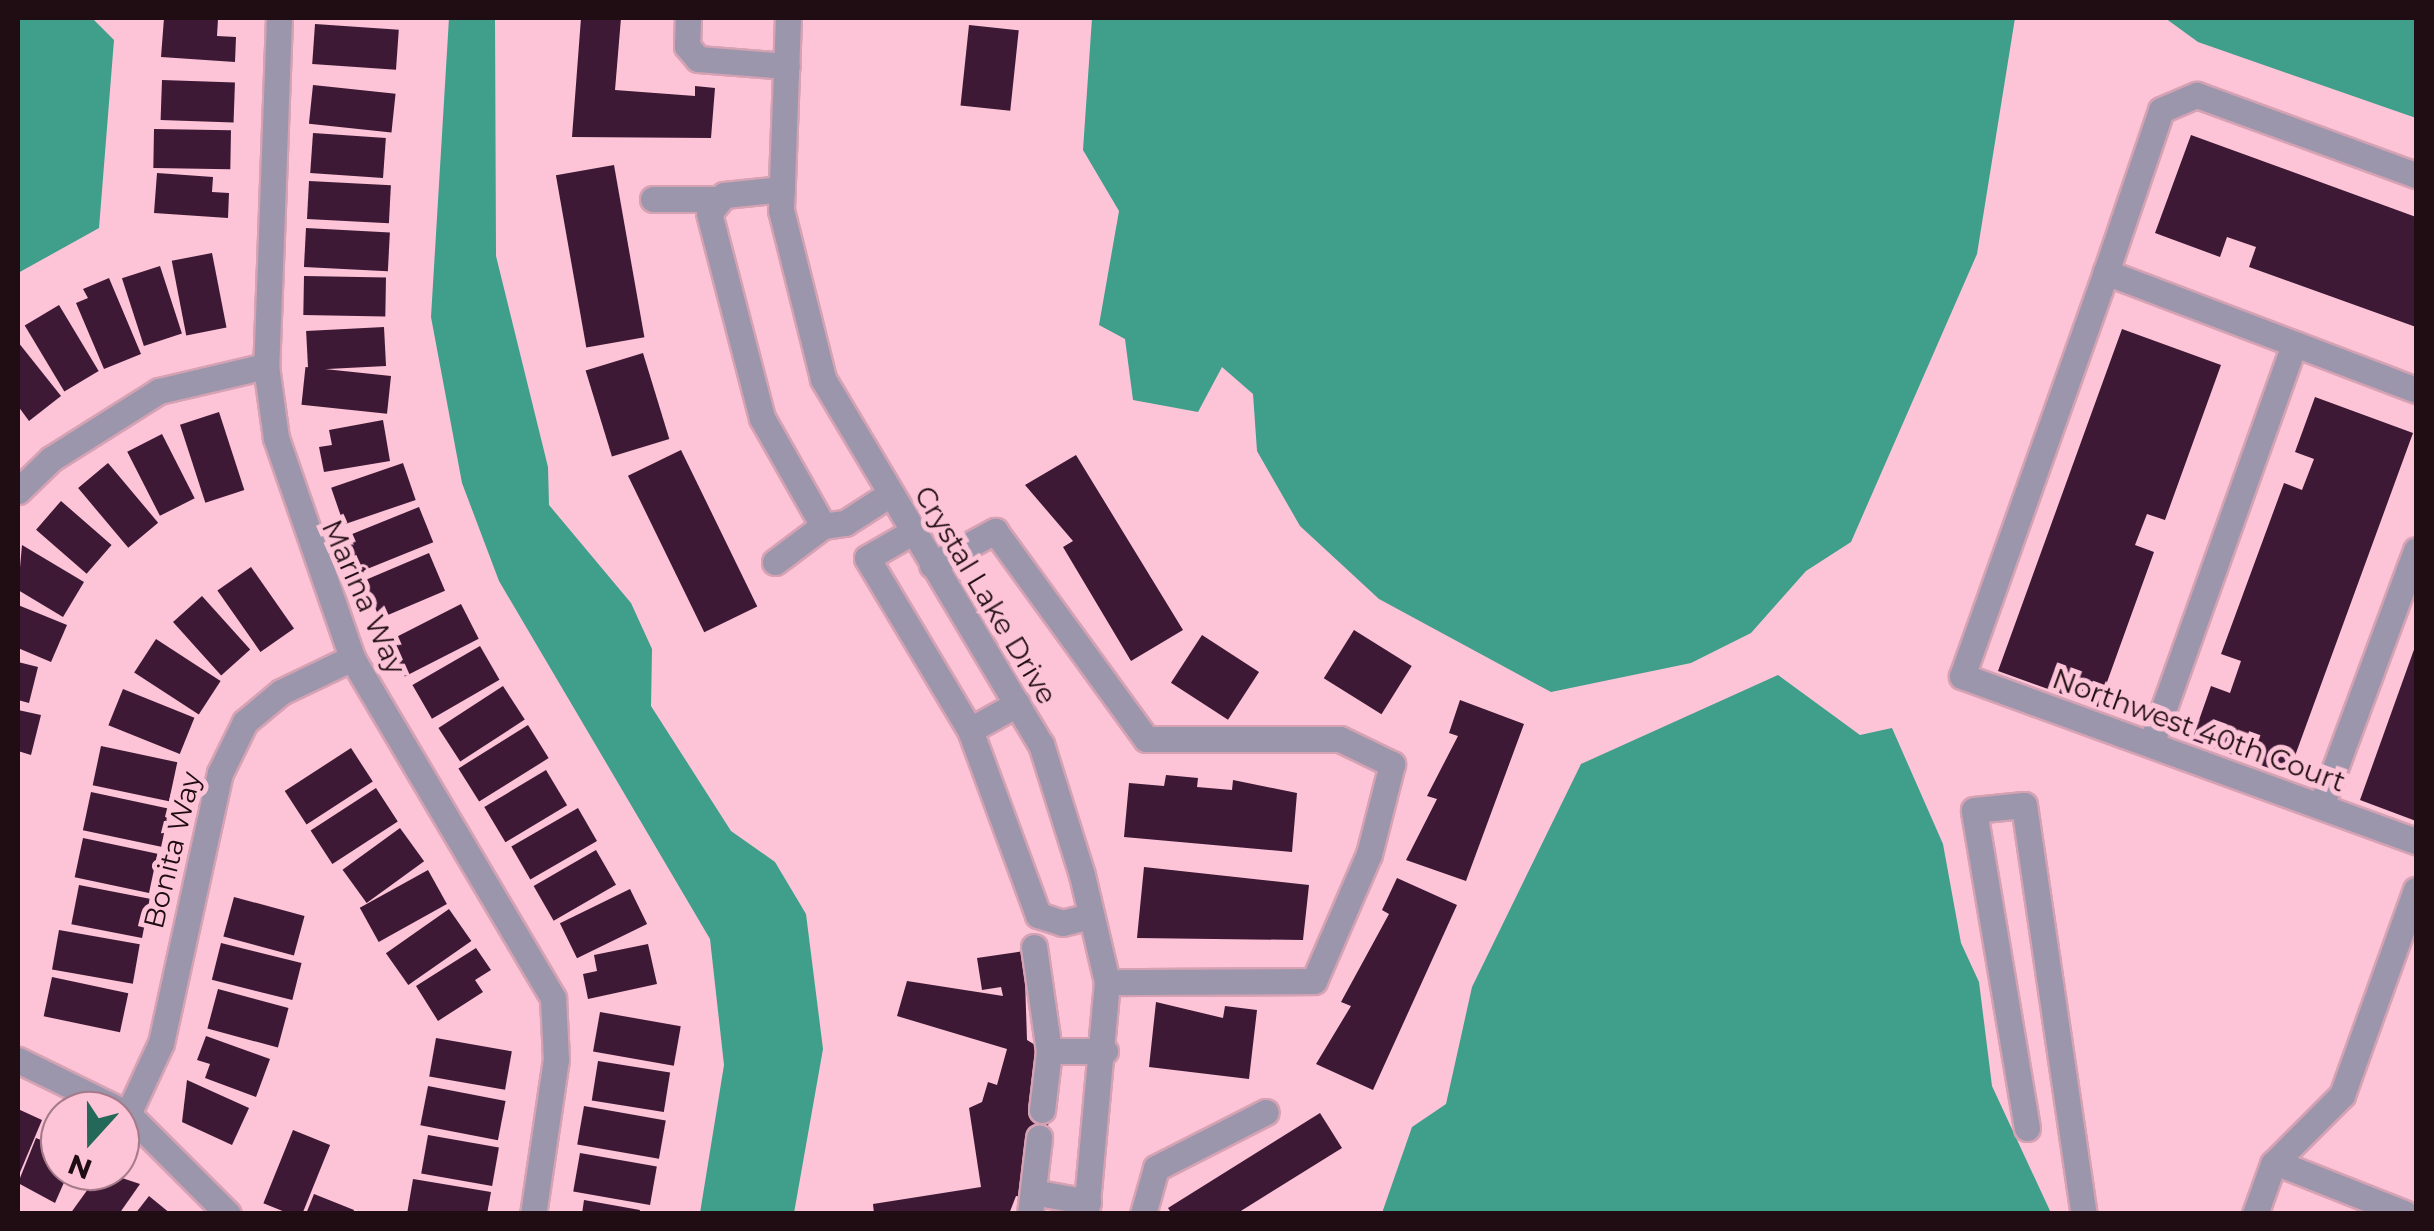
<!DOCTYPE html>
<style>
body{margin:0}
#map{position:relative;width:2434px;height:1231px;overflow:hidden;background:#fdc3d7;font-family:Montserrat,sans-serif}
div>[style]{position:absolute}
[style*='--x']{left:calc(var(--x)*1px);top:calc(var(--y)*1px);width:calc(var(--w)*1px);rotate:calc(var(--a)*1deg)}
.water>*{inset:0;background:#3f9f8b}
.building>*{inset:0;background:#3d1935;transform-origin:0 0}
.roads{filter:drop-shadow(2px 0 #d5a2b4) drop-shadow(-2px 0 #d5a2b4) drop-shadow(0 2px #d5a2b4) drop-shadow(0 -2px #d5a2b4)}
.minor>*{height:25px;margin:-12.5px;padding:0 12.5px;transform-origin:12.5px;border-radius:12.5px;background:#9b96ab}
span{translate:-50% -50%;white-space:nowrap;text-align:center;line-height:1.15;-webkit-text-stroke:10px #fdc3d7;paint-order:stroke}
.street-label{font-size:28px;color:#200d14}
.frame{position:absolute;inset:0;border:20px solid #200d14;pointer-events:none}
.north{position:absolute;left:40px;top:1091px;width:100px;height:100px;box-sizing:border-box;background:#fdc3d7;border:2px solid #a57a89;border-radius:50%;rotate:201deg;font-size:28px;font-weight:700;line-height:40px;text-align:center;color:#200d14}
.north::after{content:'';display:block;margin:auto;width:35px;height:45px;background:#246859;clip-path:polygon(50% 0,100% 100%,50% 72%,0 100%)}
</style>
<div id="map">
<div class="water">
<i style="clip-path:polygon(18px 18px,92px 18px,114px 40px,99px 228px,18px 273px)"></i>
<i style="clip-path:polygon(449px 18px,495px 18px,496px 256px,548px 467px,549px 505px,631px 603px,652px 649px,651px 706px,731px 831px,775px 862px,806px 914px,823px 1049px,794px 1213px,700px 1213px,724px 1065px,710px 939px,499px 581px,462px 483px,431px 317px)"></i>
<i style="clip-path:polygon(1092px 18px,2015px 18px,1977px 254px,1851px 542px,1806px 571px,1751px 633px,1691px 663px,1551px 692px,1379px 599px,1300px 526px,1257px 451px,1253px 394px,1222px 367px,1198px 412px,1133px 400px,1125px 339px,1099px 325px,1119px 211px,1083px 150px)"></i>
<i style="clip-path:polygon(2165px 18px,2416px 18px,2416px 118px,2198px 42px)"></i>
<i style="clip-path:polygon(1778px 675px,1860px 735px,1892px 728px,1943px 844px,1961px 943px,1979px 982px,1992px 1086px,2051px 1213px,1382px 1213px,1412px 1127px,1446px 1104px,1472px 987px,1581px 764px)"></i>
</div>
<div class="building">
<i style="clip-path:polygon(164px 18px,218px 19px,217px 36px,236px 37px,235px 62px,161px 57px)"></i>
<i style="clip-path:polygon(581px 18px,621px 18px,615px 90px,695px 96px,695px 86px,715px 88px,711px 138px,572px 137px)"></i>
<i style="left:315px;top:24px;width:84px;height:40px;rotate:4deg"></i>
<i style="left:969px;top:25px;width:50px;height:81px;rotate:6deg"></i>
<i style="left:162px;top:80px;width:73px;height:40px;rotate:2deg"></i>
<i style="left:313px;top:85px;width:83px;height:39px;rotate:6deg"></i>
<i style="left:154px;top:129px;width:77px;height:39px;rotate:1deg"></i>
<i style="left:313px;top:133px;width:73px;height:40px;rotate:4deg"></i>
<i style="clip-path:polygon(2191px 135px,2416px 217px,2416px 327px,2249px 267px,2256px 247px,2227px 237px,2220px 257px,2155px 233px)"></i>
<i style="left:614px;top:165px;width:175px;height:59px;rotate:80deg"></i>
<i style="clip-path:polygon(157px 173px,213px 177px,212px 192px,229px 193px,228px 218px,154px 213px)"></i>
<i style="left:309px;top:181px;width:82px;height:38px;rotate:3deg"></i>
<i style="left:306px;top:228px;width:84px;height:39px;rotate:3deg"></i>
<i style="left:212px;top:253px;width:76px;height:41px;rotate:79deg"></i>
<i style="left:160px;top:266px;width:71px;height:40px;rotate:72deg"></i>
<i style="left:304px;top:276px;width:82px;height:39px;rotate:1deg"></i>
<i style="clip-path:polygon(109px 278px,141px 354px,104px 369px,76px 303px,88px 298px,83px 289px)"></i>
<i style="left:59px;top:305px;width:77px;height:40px;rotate:59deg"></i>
<i style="left:384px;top:327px;width:39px;height:78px;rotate:87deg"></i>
<i style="clip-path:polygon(2122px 329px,2221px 365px,2165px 520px,2147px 514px,2135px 545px,2154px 552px,2098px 707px,1998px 671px)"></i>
<i style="clip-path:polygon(18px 342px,61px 396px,29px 421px,18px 406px)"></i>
<i style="left:643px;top:353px;width:90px;height:60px;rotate:73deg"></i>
<i style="left:391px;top:376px;width:38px;height:86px;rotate:96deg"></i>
<i style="clip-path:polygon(2315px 397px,2413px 433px,2288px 775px,2192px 740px,2211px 686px,2230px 693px,2241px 661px,2221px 654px,2284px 483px,2302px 490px,2314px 459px,2295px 452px)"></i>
<i style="left:219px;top:412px;width:82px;height:41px;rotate:72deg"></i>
<i style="clip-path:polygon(383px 420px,390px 461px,324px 472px,319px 447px,332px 445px,329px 430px)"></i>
<i style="left:162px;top:434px;width:72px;height:39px;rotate:63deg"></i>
<i style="left:681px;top:450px;width:174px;height:59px;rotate:64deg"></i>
<i style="clip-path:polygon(1076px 455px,1183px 630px,1131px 661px,1063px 547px,1073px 541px,1025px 485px)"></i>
<i style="left:108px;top:463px;width:78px;height:39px;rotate:50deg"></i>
<i style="left:403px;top:463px;width:39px;height:76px;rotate:71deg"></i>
<i style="left:61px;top:501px;width:67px;height:38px;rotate:41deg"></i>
<i style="left:419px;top:507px;width:38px;height:84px;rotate:68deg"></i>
<i style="clip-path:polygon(22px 545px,84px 582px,63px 617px,18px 590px)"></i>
<i style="left:429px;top:553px;width:41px;height:71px;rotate:67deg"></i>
<i style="left:251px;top:567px;width:75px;height:41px;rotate:55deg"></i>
<i style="left:202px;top:596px;width:72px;height:39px;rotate:48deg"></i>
<i style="left:461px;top:604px;width:39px;height:83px;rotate:63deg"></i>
<i style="clip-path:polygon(18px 605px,67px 625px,51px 662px,18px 648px)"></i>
<i style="left:1354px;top:630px;width:68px;height:57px;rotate:32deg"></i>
<i style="left:1202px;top:635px;width:68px;height:57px;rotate:33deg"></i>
<i style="left:156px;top:639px;width:77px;height:40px;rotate:33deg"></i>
<i style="clip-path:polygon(2416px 644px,2416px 821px,2360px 800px)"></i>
<i style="left:480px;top:646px;width:39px;height:78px;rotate:60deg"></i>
<i style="clip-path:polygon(18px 662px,38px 667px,29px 703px,18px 700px)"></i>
<i style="left:503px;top:686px;width:40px;height:77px;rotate:57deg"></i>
<i style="left:123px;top:689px;width:77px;height:39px;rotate:22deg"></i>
<i style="clip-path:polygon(1460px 700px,1524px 724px,1466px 881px,1406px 860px,1437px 799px,1427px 796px,1458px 736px,1449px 733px)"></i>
<i style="clip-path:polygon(18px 710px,41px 715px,31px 755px,18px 751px)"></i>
<i style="left:528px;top:725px;width:39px;height:82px;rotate:58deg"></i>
<i style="left:101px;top:746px;width:78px;height:40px;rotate:12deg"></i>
<i style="left:351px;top:748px;width:40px;height:79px;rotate:57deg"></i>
<i style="left:546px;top:770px;width:41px;height:72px;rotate:59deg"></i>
<i style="clip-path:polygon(1166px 775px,1198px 778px,1197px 787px,1232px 790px,1233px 780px,1297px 793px,1292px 852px,1124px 837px,1129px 783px,1164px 786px)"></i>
<i style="left:376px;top:788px;width:40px;height:78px;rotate:57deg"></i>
<i style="left:91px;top:792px;width:80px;height:39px;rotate:12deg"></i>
<i style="left:578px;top:808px;width:38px;height:77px;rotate:60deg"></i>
<i style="left:400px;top:828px;width:41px;height:71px;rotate:54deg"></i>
<i style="left:83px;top:838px;width:76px;height:40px;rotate:12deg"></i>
<i style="left:596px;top:850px;width:40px;height:72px;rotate:60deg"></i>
<i style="clip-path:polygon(1144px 867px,1309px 885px,1303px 940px,1137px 938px)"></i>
<i style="left:428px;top:870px;width:39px;height:78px;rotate:61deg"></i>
<i style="clip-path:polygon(1397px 878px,1457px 905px,1373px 1090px,1316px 1064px,1351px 1006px,1341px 1002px,1389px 914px,1382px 910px)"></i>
<i style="left:79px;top:885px;width:72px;height:40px;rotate:11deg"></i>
<i style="left:630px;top:889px;width:39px;height:78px;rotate:64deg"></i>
<i style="left:234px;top:897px;width:73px;height:41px;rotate:15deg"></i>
<i style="left:449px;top:909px;width:39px;height:77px;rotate:55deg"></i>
<i style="left:59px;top:930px;width:82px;height:40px;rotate:10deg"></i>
<i style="left:221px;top:943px;width:83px;height:38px;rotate:14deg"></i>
<i style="clip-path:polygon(648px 944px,657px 984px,588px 999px,583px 974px,597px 971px,594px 955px)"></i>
<i style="clip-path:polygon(476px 948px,491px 970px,475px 980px,483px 992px,438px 1021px,416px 986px)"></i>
<i style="clip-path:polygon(1024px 951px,1027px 1040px,1045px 1051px,1051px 1113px,1031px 1198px,1016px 1196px,1009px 1214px,874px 1214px,873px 1204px,981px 1187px,969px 1108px,982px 1102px,988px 1082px,997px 1085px,1007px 1049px,897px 1016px,907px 981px,1003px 996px,1001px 987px,982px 990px,977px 958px)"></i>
<i style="left:52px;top:977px;width:78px;height:40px;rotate:12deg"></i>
<i style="left:218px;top:989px;width:73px;height:41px;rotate:15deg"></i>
<i style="clip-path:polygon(1156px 1002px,1223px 1018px,1225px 1006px,1257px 1010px,1249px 1079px,1149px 1067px)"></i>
<i style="left:600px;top:1012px;width:82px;height:40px;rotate:10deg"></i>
<i style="clip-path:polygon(206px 1036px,270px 1059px,256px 1097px,205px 1078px,210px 1064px,197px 1060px)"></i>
<i style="left:436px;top:1038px;width:77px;height:39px;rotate:10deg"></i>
<i style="left:598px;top:1061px;width:73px;height:40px;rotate:9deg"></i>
<i style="clip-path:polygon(187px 1080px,249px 1108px,232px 1145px,182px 1122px)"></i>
<i style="left:428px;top:1086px;width:79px;height:40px;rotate:11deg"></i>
<i style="left:584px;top:1106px;width:83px;height:39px;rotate:10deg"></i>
<i style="clip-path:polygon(18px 1109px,42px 1120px,18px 1177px)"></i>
<i style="clip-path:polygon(1320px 1113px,1342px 1148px,1236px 1214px,1172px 1214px,1168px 1208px)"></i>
<i style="clip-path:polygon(60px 1123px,60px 1171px,69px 1171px,55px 1203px,18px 1183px,36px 1138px,51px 1144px)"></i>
<i style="left:293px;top:1130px;width:40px;height:79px;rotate:22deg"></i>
<i style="left:428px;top:1135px;width:72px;height:39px;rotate:10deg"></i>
<i style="left:580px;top:1153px;width:78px;height:39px;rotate:10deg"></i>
<i style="clip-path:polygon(101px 1171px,140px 1184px,119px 1214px,70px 1214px)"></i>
<i style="clip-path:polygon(413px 1179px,491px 1192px,487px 1214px,407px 1214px)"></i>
<i style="clip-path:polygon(314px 1194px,354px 1210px,353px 1214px,306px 1214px)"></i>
<i style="clip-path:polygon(149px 1196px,171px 1214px,135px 1214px)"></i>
<i style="clip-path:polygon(584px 1200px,640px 1210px,639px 1214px,582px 1214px)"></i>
</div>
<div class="roads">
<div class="minor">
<i style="--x:279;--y:18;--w:348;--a:92.1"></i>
<i style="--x:266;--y:366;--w:73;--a:82.1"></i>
<i style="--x:276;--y:438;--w:233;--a:70.9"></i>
<i style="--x:352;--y:658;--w:395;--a:59.4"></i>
<i style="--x:553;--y:998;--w:61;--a:87.2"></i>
<i style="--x:556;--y:1059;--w:157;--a:98.4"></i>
<i style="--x:688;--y:18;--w:28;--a:92"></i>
<i style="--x:687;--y:46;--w:17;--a:50"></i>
<i style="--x:698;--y:59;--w:89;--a:4.5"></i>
<i style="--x:788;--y:18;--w:192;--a:92.1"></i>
<i style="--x:781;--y:210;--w:174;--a:76"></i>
<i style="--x:823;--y:379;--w:425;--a:59.2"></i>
<i style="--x:1041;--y:744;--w:137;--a:72.6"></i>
<i style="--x:1082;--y:875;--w:110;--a:76.8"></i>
<i style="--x:1107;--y:982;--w:233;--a:95.2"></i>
<i style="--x:782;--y:189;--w:58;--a:174.1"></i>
<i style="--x:724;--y:195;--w:23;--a:130"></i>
<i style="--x:709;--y:213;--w:212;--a:75.5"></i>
<i style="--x:762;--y:418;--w:124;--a:60.5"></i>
<i style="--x:823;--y:526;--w:22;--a:-8"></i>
<i style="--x:845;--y:523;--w:54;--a:-32.8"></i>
<i style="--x:653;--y:199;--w:64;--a:0"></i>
<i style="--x:2106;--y:272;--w:171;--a:-71.2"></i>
<i style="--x:2161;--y:110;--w:39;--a:-23"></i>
<i style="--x:2197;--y:95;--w:233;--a:20.1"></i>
<i style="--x:2416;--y:390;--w:332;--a:-159.2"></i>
<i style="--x:2106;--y:272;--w:429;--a:109.6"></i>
<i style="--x:1962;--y:676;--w:483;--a:20"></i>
<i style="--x:18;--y:491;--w:46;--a:-44.1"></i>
<i style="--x:51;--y:459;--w:128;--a:-32.2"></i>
<i style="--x:159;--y:391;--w:110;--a:-13.2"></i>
<i style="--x:914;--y:531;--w:54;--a:150.1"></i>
<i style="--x:867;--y:558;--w:200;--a:59.1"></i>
<i style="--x:970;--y:730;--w:54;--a:-29"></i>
<i style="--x:775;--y:562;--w:60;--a:-36.9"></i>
<i style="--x:932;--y:565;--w:72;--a:-28.4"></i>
<i style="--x:995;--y:531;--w:257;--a:54"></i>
<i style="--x:1146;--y:739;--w:194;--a:0"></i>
<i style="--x:1340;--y:739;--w:58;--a:25.7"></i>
<i style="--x:1392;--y:764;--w:93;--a:104.3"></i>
<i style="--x:1369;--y:854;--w:138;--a:113.4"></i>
<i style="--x:1314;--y:981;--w:207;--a:179.7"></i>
<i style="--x:970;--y:730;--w:197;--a:69.8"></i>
<i style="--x:1038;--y:915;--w:25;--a:18"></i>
<i style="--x:1062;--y:923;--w:30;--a:-14"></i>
<i style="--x:2151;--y:744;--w:425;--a:-70.3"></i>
<i style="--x:2321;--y:806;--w:273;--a:-69.6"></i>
<i style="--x:1034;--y:947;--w:105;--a:81.8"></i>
<i style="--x:1049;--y:1051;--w:56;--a:0"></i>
<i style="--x:18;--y:1060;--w:123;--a:26.1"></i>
<i style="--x:128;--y:1114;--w:141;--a:45"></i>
<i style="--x:1042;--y:1110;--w:59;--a:-83.2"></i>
<i style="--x:128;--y:1114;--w:78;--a:-65.1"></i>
<i style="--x:161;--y:1043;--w:276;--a:-77.7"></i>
<i style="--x:220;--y:773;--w:57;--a:-63.9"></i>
<i style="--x:245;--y:722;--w:47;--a:-39.8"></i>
<i style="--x:281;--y:692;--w:79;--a:-25.6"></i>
<i style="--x:2027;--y:1128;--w:322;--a:-99.5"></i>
<i style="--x:1974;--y:810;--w:50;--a:-5.7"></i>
<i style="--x:2024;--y:805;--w:413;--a:81.7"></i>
<i style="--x:2275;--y:1162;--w:139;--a:21.6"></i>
<i style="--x:1033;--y:1192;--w:56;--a:10.3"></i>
<i style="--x:1030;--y:1214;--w:77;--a:-83.2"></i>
<i style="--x:1143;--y:1214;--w:48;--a:-74.2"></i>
<i style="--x:1156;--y:1168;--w:123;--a:-27"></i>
<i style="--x:2255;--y:1214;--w:53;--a:-70.2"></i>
<i style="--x:2273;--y:1164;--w:98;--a:-45"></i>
<i style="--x:2342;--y:1095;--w:218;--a:-70.2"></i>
</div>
</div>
<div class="street-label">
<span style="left:986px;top:595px;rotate:59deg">Crystal Lake Drive</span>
<span style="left:364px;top:597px;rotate:66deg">Marina Way</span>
<span style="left:2199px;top:730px;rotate:20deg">Northwest 40th Court</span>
<span style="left:172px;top:850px;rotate:-76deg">Bonita Way</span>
</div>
<div class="frame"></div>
<div class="north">N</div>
</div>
